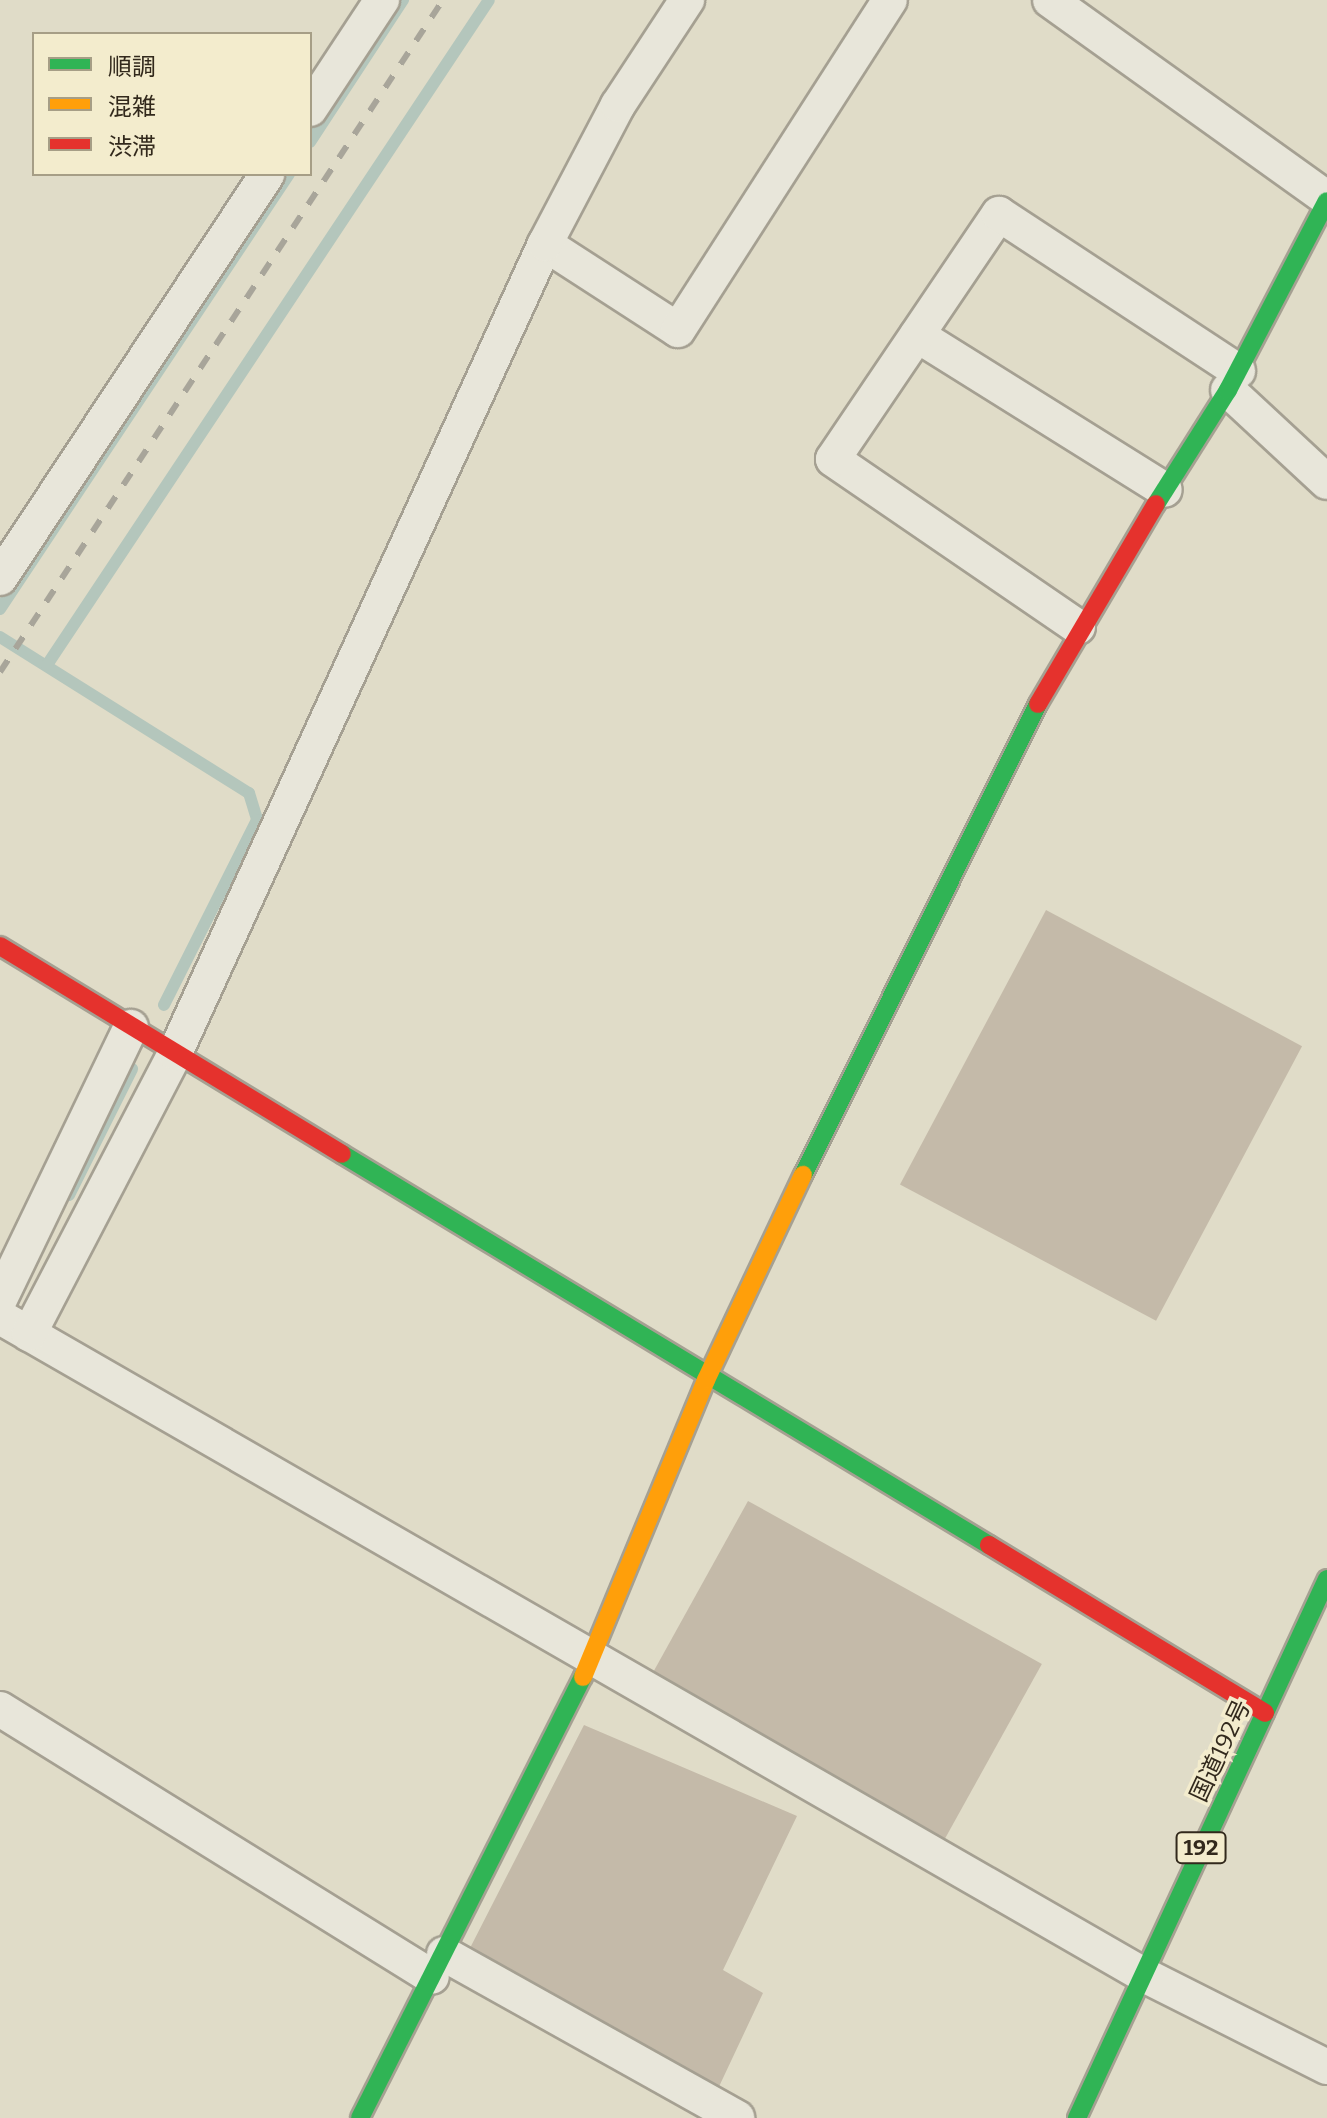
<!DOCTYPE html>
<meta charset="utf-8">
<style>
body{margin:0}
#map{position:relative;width:1327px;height:2118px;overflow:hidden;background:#e0dcc8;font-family:Bitter,"Noto Sans JP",serif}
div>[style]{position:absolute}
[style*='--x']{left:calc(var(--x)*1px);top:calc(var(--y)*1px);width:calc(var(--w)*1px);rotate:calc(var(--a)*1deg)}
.stream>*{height:12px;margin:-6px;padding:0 6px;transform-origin:6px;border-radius:6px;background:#b4c6bc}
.building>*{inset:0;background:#c4baa9;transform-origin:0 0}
.roads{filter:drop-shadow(2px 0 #a5a092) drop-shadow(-2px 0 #a5a092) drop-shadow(0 2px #a5a092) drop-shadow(0 -2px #a5a092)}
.street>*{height:34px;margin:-17px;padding:0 17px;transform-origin:17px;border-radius:17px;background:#e8e6da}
.fast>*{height:18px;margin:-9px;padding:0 9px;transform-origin:9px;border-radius:9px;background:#30b455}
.slow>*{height:18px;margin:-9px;padding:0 9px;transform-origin:9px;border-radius:9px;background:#ff9f0a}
.jam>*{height:18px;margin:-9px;padding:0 9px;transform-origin:9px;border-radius:9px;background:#e5322d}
.rail>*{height:6px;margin-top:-3px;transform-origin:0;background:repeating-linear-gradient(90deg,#a8a59a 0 14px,transparent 0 28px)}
span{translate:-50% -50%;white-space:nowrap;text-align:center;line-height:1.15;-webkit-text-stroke:7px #f3eccd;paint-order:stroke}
.shield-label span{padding:2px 6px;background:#f3eccd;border:2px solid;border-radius:6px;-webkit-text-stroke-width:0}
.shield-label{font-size:22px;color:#32291c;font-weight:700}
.street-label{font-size:24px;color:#32291c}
.legend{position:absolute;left:32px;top:32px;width:280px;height:144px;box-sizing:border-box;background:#f3eccd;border:2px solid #a69e86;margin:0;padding:10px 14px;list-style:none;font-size:24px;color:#32291c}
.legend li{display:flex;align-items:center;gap:16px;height:40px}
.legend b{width:40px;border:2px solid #a69e86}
</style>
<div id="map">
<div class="stream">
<i style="--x:310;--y:142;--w:170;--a:-56.8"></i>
<i style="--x:0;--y:609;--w:522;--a:-56.4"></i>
<i style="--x:0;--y:637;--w:294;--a:32.1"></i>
<i style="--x:249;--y:793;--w:28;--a:73"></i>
<i style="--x:257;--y:820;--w:207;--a:116.7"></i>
<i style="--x:47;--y:665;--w:798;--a:-56.39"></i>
<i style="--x:69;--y:1195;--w:141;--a:-63.4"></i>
</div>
<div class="building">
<i style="left:1046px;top:910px;width:290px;height:311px;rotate:28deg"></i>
<i style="left:748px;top:1501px;width:336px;height:200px;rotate:29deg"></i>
<i style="clip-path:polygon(584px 1725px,797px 1816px,723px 1970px,763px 1993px,716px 2093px,469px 1950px)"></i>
</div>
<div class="roads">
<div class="street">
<i style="--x:1050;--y:0;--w:340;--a:35.6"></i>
<i style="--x:310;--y:109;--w:131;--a:-56.6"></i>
<i style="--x:545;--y:244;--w:158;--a:32.9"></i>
<i style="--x:678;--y:330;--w:392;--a:-57.3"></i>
<i style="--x:917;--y:335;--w:292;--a:32"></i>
<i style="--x:1228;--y:390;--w:135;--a:42.9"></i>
<i style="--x:0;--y:578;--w:484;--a:-56.5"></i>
<i style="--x:1078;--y:627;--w:297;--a:-145.6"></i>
<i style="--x:833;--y:459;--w:296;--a:-55.9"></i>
<i style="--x:999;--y:214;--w:286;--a:33.3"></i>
<i style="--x:0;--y:1299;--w:302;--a:-64.3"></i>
<i style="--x:0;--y:1317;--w:1318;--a:29.91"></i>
<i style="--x:1142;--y:1974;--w:207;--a:26.7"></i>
<i style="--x:29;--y:1334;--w:317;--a:-62.5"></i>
<i style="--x:175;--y:1053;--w:890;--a:-65.42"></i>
<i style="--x:545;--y:244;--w:157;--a:-62.3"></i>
<i style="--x:618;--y:105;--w:126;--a:-56.7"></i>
<i style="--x:0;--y:1709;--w:508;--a:31.81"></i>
<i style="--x:444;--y:1954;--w:336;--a:29.2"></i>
</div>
<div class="fast">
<i style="--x:1156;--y:504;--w:135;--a:-57.7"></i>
<i style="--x:1228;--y:390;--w:213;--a:-62.4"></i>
<i style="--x:342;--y:1154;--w:756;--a:31.15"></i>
<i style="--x:803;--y:1175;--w:526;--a:-63.48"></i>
<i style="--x:360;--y:2118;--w:494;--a:-63.2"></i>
<i style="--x:1077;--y:2118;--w:594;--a:-65.12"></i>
</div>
<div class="slow">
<i style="--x:583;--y:1677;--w:321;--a:-67.5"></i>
<i style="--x:706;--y:1380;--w:227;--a:-64.7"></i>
</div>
<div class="jam">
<i style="--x:1038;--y:704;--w:232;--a:-59.5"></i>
<i style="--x:0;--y:946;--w:400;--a:31.3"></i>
<i style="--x:989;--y:1545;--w:323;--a:31.3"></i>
</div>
</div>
<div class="rail">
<i style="--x:0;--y:672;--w:805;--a:-56.61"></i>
</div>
<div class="shield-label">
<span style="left:1201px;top:1848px">192</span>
</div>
<div class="street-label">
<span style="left:1221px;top:1751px;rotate:-65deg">国道192号</span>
</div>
<ul class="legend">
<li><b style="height:10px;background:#30b455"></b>順調</li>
<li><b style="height:10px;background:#ff9f0a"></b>混雑</li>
<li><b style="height:10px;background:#e5322d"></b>渋滞</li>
</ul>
</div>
